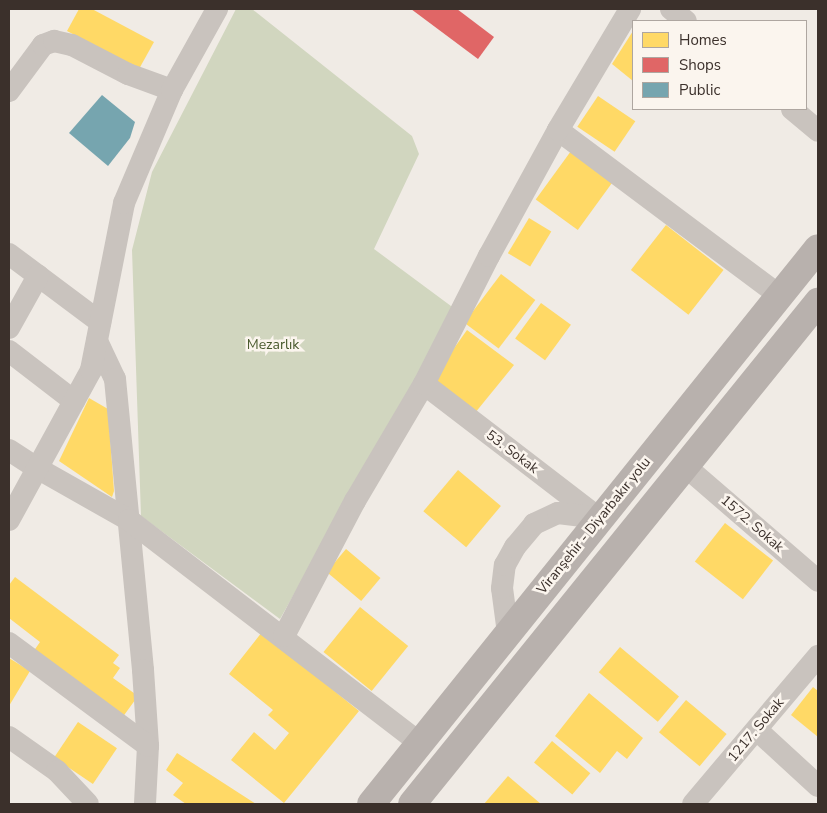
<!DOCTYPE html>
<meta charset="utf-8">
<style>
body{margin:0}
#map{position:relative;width:827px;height:813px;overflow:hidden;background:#f0ebe5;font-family:"Nunito Sans",sans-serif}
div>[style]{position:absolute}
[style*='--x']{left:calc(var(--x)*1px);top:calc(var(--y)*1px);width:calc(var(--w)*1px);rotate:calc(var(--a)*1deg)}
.green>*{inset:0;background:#d1d6bf}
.homes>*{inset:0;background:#ffd966;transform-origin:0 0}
.shops>*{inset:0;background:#e06666}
.public>*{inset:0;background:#76a5af}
.minor>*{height:22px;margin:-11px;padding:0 11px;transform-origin:11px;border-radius:11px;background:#c9c3be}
.major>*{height:28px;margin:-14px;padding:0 14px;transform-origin:14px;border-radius:14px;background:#b8b1ad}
span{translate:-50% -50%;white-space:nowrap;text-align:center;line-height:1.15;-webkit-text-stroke:5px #fbf5ee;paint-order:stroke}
.park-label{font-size:14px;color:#4a5a2e}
.street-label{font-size:14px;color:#3b302b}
.frame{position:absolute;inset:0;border:10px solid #3b302b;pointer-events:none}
.legend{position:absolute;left:632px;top:20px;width:175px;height:90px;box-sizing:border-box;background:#fbf5ee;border:1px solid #aea6a0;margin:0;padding:6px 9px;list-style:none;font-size:15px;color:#3b302b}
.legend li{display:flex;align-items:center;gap:10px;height:25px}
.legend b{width:25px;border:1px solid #aea6a0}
</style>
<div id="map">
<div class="green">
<i style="clip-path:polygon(236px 9px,252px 9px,412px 136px,419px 154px,374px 249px,455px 309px,280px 619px,141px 516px,132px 250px,152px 172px)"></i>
</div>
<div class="homes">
<i style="clip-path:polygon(79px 9px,92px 9px,154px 42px,139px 69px,67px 31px)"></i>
<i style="clip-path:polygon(633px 31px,633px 81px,612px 64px)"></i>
<i style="left:598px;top:96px;width:45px;height:37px;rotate:34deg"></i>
<i style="left:571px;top:151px;width:52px;height:60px;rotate:36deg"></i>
<i style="left:529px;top:218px;width:26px;height:41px;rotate:31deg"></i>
<i style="left:666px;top:225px;width:73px;height:57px;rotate:38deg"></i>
<i style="left:501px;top:274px;width:43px;height:61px;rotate:37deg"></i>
<i style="left:541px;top:303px;width:37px;height:44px;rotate:36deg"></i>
<i style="clip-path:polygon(467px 330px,514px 365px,475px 413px,438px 384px,435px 375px)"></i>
<i style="clip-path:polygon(89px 398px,108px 409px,114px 491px,112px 497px,59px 461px)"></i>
<i style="left:458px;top:470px;width:56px;height:54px;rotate:40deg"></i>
<i style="left:725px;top:523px;width:61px;height:49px;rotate:38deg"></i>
<i style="left:346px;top:549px;width:45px;height:30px;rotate:40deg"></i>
<i style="clip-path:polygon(15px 577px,119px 655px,113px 663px,120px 668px,113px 678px,138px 696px,122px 718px,33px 652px,40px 642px,9px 618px,9px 585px)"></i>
<i style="left:360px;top:607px;width:62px;height:58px;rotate:39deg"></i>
<i style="clip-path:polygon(262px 632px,359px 711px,284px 803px,231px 760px,254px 732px,275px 750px,289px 733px,268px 715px,273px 710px,229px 674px)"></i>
<i style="left:620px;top:647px;width:77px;height:33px;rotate:40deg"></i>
<i style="clip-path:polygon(9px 658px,30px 671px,9px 706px)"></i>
<i style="clip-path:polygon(813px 687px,818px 691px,818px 737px,791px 715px)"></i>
<i style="clip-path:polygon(589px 693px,643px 738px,627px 759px,617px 751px,600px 773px,555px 736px)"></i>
<i style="left:686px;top:700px;width:53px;height:42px;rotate:40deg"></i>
<i style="left:78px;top:722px;width:47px;height:43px;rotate:34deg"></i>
<i style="left:552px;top:741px;width:50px;height:28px;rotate:40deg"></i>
<i style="clip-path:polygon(177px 753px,256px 804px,186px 804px,173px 795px,183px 783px,166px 770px)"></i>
<i style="clip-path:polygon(508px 776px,541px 804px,484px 804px)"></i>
</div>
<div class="shops">
<i style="clip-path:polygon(411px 9px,457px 9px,494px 37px,478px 59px)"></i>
</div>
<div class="public">
<i style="clip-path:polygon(102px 95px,135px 122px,130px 138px,108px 166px,69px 133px)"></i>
</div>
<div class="minor">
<i style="--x:671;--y:9;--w:19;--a:39"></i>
<i style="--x:9;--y:91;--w:57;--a:-53.5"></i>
<i style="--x:43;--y:45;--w:12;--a:-20"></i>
<i style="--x:54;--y:41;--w:18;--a:13"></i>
<i style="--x:72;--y:45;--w:63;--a:27.4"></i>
<i style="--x:128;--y:74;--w:47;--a:20"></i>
<i style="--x:792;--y:109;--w:34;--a:40"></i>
<i style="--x:558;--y:130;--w:277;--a:36.8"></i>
<i style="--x:9;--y:254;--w:114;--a:36.8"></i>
<i style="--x:9;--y:328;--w:60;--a:-60.9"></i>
<i style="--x:97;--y:341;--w:42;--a:64.7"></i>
<i style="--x:115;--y:379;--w:292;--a:84.5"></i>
<i style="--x:143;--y:670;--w:76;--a:86.2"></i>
<i style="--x:148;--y:746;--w:58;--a:93"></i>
<i style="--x:9;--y:351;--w:82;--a:37.6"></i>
<i style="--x:424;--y:384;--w:222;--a:37.5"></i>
<i style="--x:9;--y:450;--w:33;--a:33"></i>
<i style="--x:37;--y:468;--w:106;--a:29.5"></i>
<i style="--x:129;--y:520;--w:368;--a:37.5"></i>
<i style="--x:685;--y:466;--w:176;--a:40.8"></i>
<i style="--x:9;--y:520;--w:171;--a:-61.3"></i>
<i style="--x:91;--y:370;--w:170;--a:-78.8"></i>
<i style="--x:124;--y:203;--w:123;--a:-67"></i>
<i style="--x:172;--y:90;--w:93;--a:-60.9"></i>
<i style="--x:508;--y:633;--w:45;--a:-97.6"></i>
<i style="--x:502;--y:588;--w:23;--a:-83"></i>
<i style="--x:505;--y:565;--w:21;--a:-61"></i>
<i style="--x:515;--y:547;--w:30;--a:-50"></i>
<i style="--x:534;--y:524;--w:26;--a:-25"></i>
<i style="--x:558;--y:513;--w:39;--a:7"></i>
<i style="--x:284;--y:636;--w:153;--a:-62.3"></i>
<i style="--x:355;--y:501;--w:136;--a:-59.5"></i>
<i style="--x:424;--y:384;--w:144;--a:-63.1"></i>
<i style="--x:489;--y:256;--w:144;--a:-61.3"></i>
<i style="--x:558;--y:130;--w:141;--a:-59.2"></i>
<i style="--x:9;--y:643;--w:173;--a:36.5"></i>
<i style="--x:757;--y:730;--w:83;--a:42.6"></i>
<i style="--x:9;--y:737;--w:59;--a:35.3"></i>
<i style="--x:57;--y:771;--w:45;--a:46.8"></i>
<i style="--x:693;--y:804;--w:194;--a:-49.8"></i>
</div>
<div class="major">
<i style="--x:371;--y:804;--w:713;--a:-51.2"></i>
<i style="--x:412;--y:804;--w:646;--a:-51.04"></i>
</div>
<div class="park-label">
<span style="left:273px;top:345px">Mezarlık</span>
</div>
<div class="street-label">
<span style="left:512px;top:452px;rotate:37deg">53. Sokak</span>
<span style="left:752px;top:524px;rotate:41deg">1572. Sokak</span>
<span style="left:594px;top:526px;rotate:-51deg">Viranşehir - Diyarbakır yolu</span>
<span style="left:756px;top:730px;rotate:-50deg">1217. Sokak</span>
</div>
<div class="frame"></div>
<ul class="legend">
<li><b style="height:14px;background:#ffd966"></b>Homes</li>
<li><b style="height:14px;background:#e06666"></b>Shops</li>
<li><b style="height:14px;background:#76a5af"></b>Public</li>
</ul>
</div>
